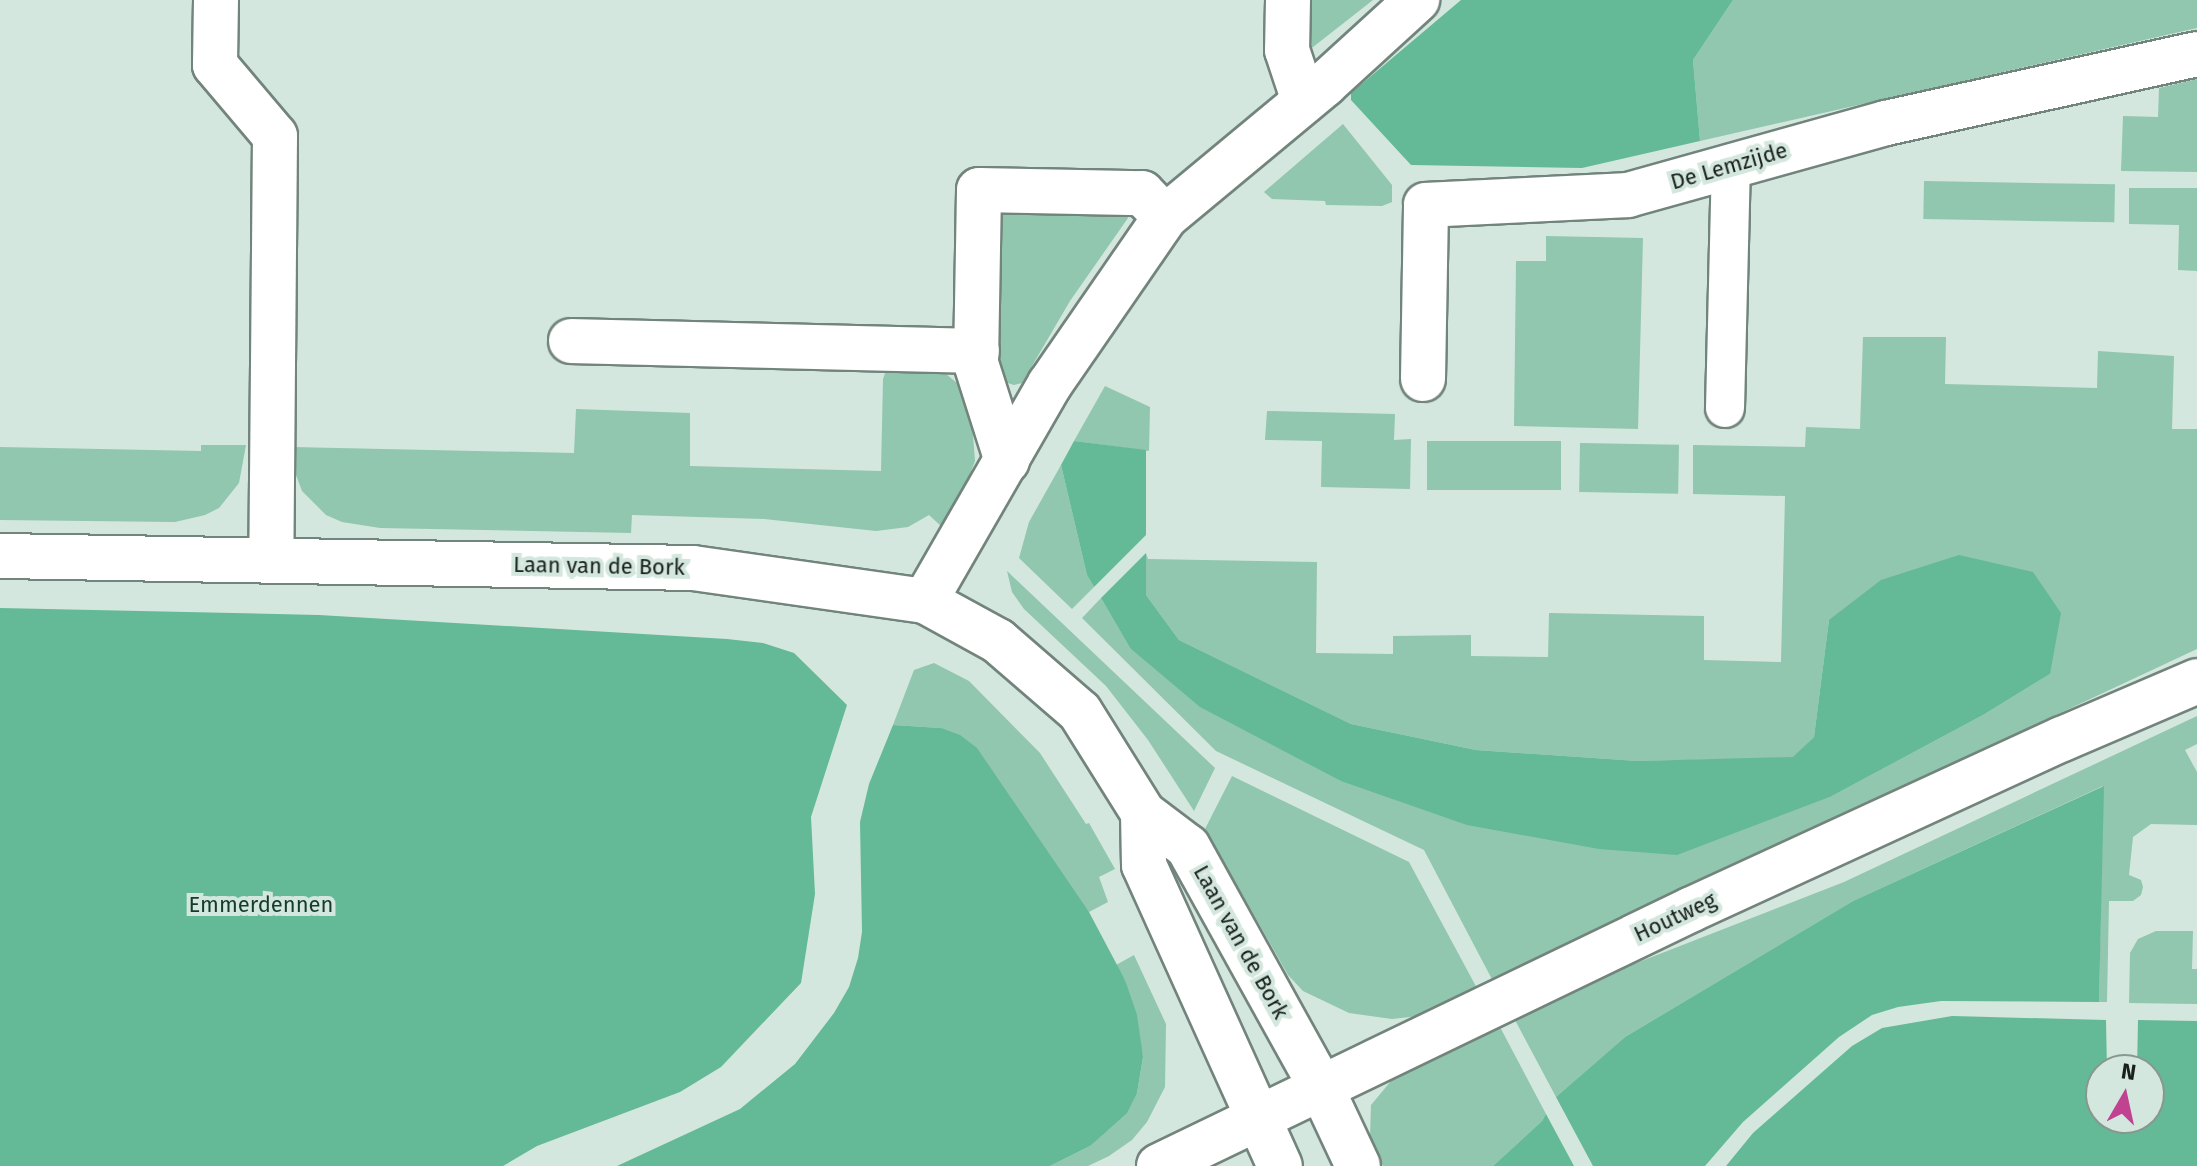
<!DOCTYPE html>
<style>
body{margin:0}
#map{position:relative;width:2197px;height:1166px;overflow:hidden;background:#d3e7de;font-family:"Fira Sans",sans-serif}
div>[style]{position:absolute}
[style*='--x']{left:calc(var(--x)*1px);top:calc(var(--y)*1px);width:calc(var(--w)*1px);rotate:calc(var(--a)*1deg)}
.green>*{inset:0;background:#91c6af;transform-origin:0 0}
.forest>*{inset:0;background:#64b997}
.roads{filter:drop-shadow(2px 0 #72847c) drop-shadow(-2px 0 #72847c) drop-shadow(0 2px #72847c) drop-shadow(0 -2px #72847c)}
.service>*{height:38px;margin:-19px;padding:0 19px;transform-origin:19px;border-radius:19px;background:#fff}
.minor>*{height:44px;margin:-22px;padding:0 22px;transform-origin:22px;border-radius:22px;background:#fff}
.tertiary>*{height:44px;margin:-22px;padding:0 22px;transform-origin:22px;border-radius:22px;background:#fff}
span{translate:-50% -50%;white-space:nowrap;text-align:center;line-height:1.15;-webkit-text-stroke:8px #d3e7de;paint-order:stroke}
.street-label{font-size:22px;color:#181f1c}
.park-label{font-size:22px;color:#143b2d}
.north{position:absolute;left:2085px;top:1054px;width:80px;height:80px;box-sizing:border-box;background:#d3e7de;border:2px solid #889790;border-radius:50%;rotate:9deg;font-size:22px;font-weight:700;line-height:32px;text-align:center;color:#181f1c}
.north::after{content:'';display:block;margin:auto;width:28px;height:36px;background:#c04290;clip-path:polygon(50% 0,100% 100%,50% 72%,0 100%)}
</style>
<div id="map">
<div class="green">
<i style="clip-path:polygon(1304px 0,1373px 0,1308px 51px)"></i>
<i style="clip-path:polygon(1733px 0,2197px 0,2197px 28px,1700px 141px,1693px 60px)"></i>
<i style="clip-path:polygon(2197px 79px,2197px 172px,2121px 171px,2123px 116px,2158px 117px,2159px 88px)"></i>
<i style="clip-path:polygon(1343px 124px,1392px 185px,1392px 202px,1382px 206px,1326px 205px,1325px 201px,1272px 199px,1264px 192px)"></i>
<i style="left:1924px;top:181px;width:191px;height:38px;rotate:1deg"></i>
<i style="clip-path:polygon(2129px 188px,2197px 188px,2197px 271px,2178px 270px,2179px 225px,2129px 224px)"></i>
<i style="clip-path:polygon(1004px 210px,1127px 214px,1128px 218px,1070px 301px,1022px 383px,1014px 385px,1001px 381px,997px 364px,1000px 223px)"></i>
<i style="clip-path:polygon(1546px 236px,1643px 238px,1638px 429px,1514px 426px,1516px 261px,1546px 261px)"></i>
<i style="clip-path:polygon(1863px 337px,1946px 337px,1945px 384px,2097px 388px,2098px 351px,2174px 356px,2172px 429px,2197px 429px,2197px 649px,1855px 809px,1495px 985px,1424px 850px,1216px 751px,1082px 618px,1101px 598px,1130px 648px,1341px 781px,1832px 796px,1983px 715px,2050px 674px,1829px 620px,1814px 737px,1793px 758px,1638px 761px,1476px 750px,1351px 724px,1179px 640px,1146px 595px,1146px 553px,1148px 559px,1317px 562px,1316px 653px,1393px 654px,1393px 636px,1471px 635px,1471px 656px,1548px 657px,1549px 613px,1704px 616px,1704px 660px,1781px 662px,1785px 496px,1693px 494px,1693px 445px,1805px 447px,1806px 427px,1860px 429px)"></i>
<i style="clip-path:polygon(887px 368px,940px 369px,957px 383px,971px 409px,975px 461px,965px 487px,941px 526px,929px 515px,908px 527px,876px 531px,764px 519px,632px 515px,631px 533px,380px 528px,342px 522px,326px 515px,302px 491px,296px 475px,292px 447px,574px 453px,576px 409px,690px 413px,690px 466px,881px 471px,883px 379px)"></i>
<i style="clip-path:polygon(1105px 386px,1150px 407px,1149px 451px,1074px 441px)"></i>
<i style="clip-path:polygon(1267px 411px,1395px 414px,1394px 440px,1411px 439px,1410px 489px,1321px 487px,1322px 441px,1265px 440px)"></i>
<i style="left:1427px;top:441px;width:134px;height:49px"></i>
<i style="left:1580px;top:443px;width:99px;height:49px;rotate:1deg"></i>
<i style="clip-path:polygon(201px 445px,246px 445px,239px 483px,219px 508px,205px 515px,175px 522px,0 520px,0 447px,201px 451px)"></i>
<i style="clip-path:polygon(1061px 465px,1087px 575px,1094px 587px,1072px 609px,1019px 558px,1029px 522px)"></i>
<i style="clip-path:polygon(1007px 571px,1215px 768px,1194px 811px,1148px 740px,1106px 686px,1024px 609px,1012px 592px)"></i>
<i style="clip-path:polygon(934px 663px,969px 681px,1040px 753px,1086px 824px,1089px 823px,1115px 869px,1099px 877px,1108px 902px,1089px 912px,941px 728px,893px 725px,914px 670px)"></i>
<i style="clip-path:polygon(2197px 716px,2197px 744px,2185px 750px,2197px 772px,2197px 825px,2151px 824px,2133px 837px,2129px 875px,2141px 880px,2143px 887px,2141px 895px,2133px 901px,2109px 901px,2107px 1002px,2099px 1002px,2103px 786px,1853px 901px,1625px 1037px,1556px 1097px,1515px 1020px,1598px 978px,1844px 882px)"></i>
<i style="clip-path:polygon(1232px 776px,1409px 862px,1479px 992px,1427px 1015px,1392px 1019px,1349px 1013px,1303px 991px,1288px 975px,1205px 829px)"></i>
<i style="clip-path:polygon(2156px 931px,2193px 931px,2192px 969px,2197px 969px,2197px 1004px,2129px 1003px,2130px 953px,2138px 939px)"></i>
<i style="clip-path:polygon(1134px 955px,1166px 1024px,1165px 1087px,1147px 1122px,1132px 1140px,1109px 1156px,1088px 1166px,1050px 1166px,1090px 1146px,1137px 1093px,1143px 1057px,1125px 980px,1116px 965px)"></i>
<i style="clip-path:polygon(1500px 1027px,1546px 1114px,1542px 1121px,1493px 1166px,1383px 1166px,1370px 1137px,1371px 1105px,1391px 1081px)"></i>
</div>
<div class="forest">
<i style="clip-path:polygon(1461px 0,1733px 0,1693px 60px,1700px 141px,1582px 168px,1411px 165px,1351px 100px,1351px 93px)"></i>
<i style="clip-path:polygon(1074px 441px,1146px 450px,1146px 535px,1094px 587px,1087px 575px,1061px 465px)"></i>
<i style="clip-path:polygon(1146px 553px,1146px 595px,1179px 640px,1351px 724px,1476px 750px,1638px 761px,1793px 757px,1814px 737px,1829px 620px,1881px 580px,1959px 555px,2033px 572px,2061px 613px,2050px 674px,1983px 715px,1832px 796px,1677px 855px,1599px 849px,1467px 825px,1341px 781px,1200px 707px,1130px 648px,1101px 598px)"></i>
<i style="clip-path:polygon(0 608px,319px 615px,727px 639px,763px 643px,794px 653px,847px 705px,811px 817px,815px 894px,801px 983px,721px 1067px,680px 1092px,537px 1146px,503px 1166px,0 1166px)"></i>
<i style="clip-path:polygon(893px 725px,941px 728px,960px 735px,977px 748px,1089px 912px,1125px 980px,1137px 1015px,1143px 1057px,1137px 1093px,1127px 1113px,1090px 1146px,1050px 1166px,617px 1166px,740px 1109px,795px 1064px,834px 1013px,849px 987px,858px 958px,862px 932px,860px 822px,869px 784px)"></i>
<i style="clip-path:polygon(2104px 786px,2099px 1002px,1941px 1001px,1898px 1007px,1872px 1015px,1839px 1037px,1743px 1122px,1705px 1166px,1593px 1166px,1556px 1097px,1625px 1037px,1853px 901px)"></i>
<i style="clip-path:polygon(1952px 1016px,2106px 1020px,2107px 1070px,2101px 1070px,2101px 1118px,2149px 1118px,2149px 1070px,2137px 1070px,2138px 1020px,2197px 1021px,2197px 1166px,1726px 1166px,1753px 1133px,1852px 1046px,1882px 1028px)"></i>
<i style="clip-path:polygon(1546px 1114px,1574px 1166px,1493px 1166px,1542px 1121px)"></i>
</div>
<div class="roads">
<div class="service">
<i style="--x:1725;--y:408;--w:244;--a:-88.6"></i>
</div>
<div class="minor">
<i style="--x:216;--y:0;--w:65;--a:90.9"></i>
<i style="--x:215;--y:65;--w:93;--a:49.8"></i>
<i style="--x:275;--y:136;--w:422;--a:90.5"></i>
<i style="--x:1288;--y:0;--w:50;--a:91.1"></i>
<i style="--x:1287;--y:50;--w:54;--a:71.6"></i>
<i style="--x:571;--y:341;--w:406;--a:1.4"></i>
<i style="--x:1423;--y:379;--w:174;--a:-89"></i>
<i style="--x:1426;--y:205;--w:202;--a:-2.8"></i>
<i style="--x:1628;--y:195;--w:268;--a:-15.6"></i>
<i style="--x:1886;--y:123;--w:319;--a:-12.5"></i>
<i style="--x:1007;--y:461;--w:103;--a:-107.6"></i>
<i style="--x:976;--y:363;--w:173;--a:-89"></i>
<i style="--x:979;--y:190;--w:163;--a:1.1"></i>
<i style="--x:1142;--y:193;--w:33;--a:46"></i>
<i style="--x:0;--y:556;--w:693;--a:0.99"></i>
<i style="--x:693;--y:568;--w:234;--a:8.1"></i>
<i style="--x:925;--y:601;--w:83;--a:28.7"></i>
<i style="--x:998;--y:641;--w:108;--a:40.9"></i>
<i style="--x:1080;--y:712;--w:119;--a:58"></i>
<i style="--x:1143;--y:813;--w:56;--a:37.1"></i>
<i style="--x:1188;--y:847;--w:274;--a:61"></i>
<i style="--x:1321;--y:1087;--w:87;--a:64.9"></i>
<i style="--x:925;--y:601;--w:250;--a:-60.1"></i>
<i style="--x:1050;--y:384;--w:203;--a:-55.4"></i>
<i style="--x:1165;--y:217;--w:208;--a:-39.7"></i>
<i style="--x:1325;--y:84;--w:125;--a:-42.4"></i>
<i style="--x:1143;--y:813;--w:52;--a:88.9"></i>
<i style="--x:1144;--y:865;--w:330;--a:65.7"></i>
</div>
<div class="tertiary">
<i style="--x:1159;--y:1166;--w:592;--a:-25.74"></i>
<i style="--x:1692;--y:909;--w:407;--a:-24.7"></i>
<i style="--x:2062;--y:739;--w:147;--a:-23.2"></i>
</div>
</div>
<div class="street-label">
<span style="left:1729px;top:166px;rotate:-16deg">De Lemzijde</span>
<span style="left:599px;top:566px;rotate:1deg">Laan van de Bork</span>
<span style="left:1675px;top:917px;rotate:-25deg">Houtweg</span>
<span style="left:1241px;top:942px;rotate:61deg">Laan van de Bork</span>
</div>
<div class="park-label">
<span style="left:261px;top:905px">Emmerdennen</span>
</div>
<div class="north">N</div>
</div>
